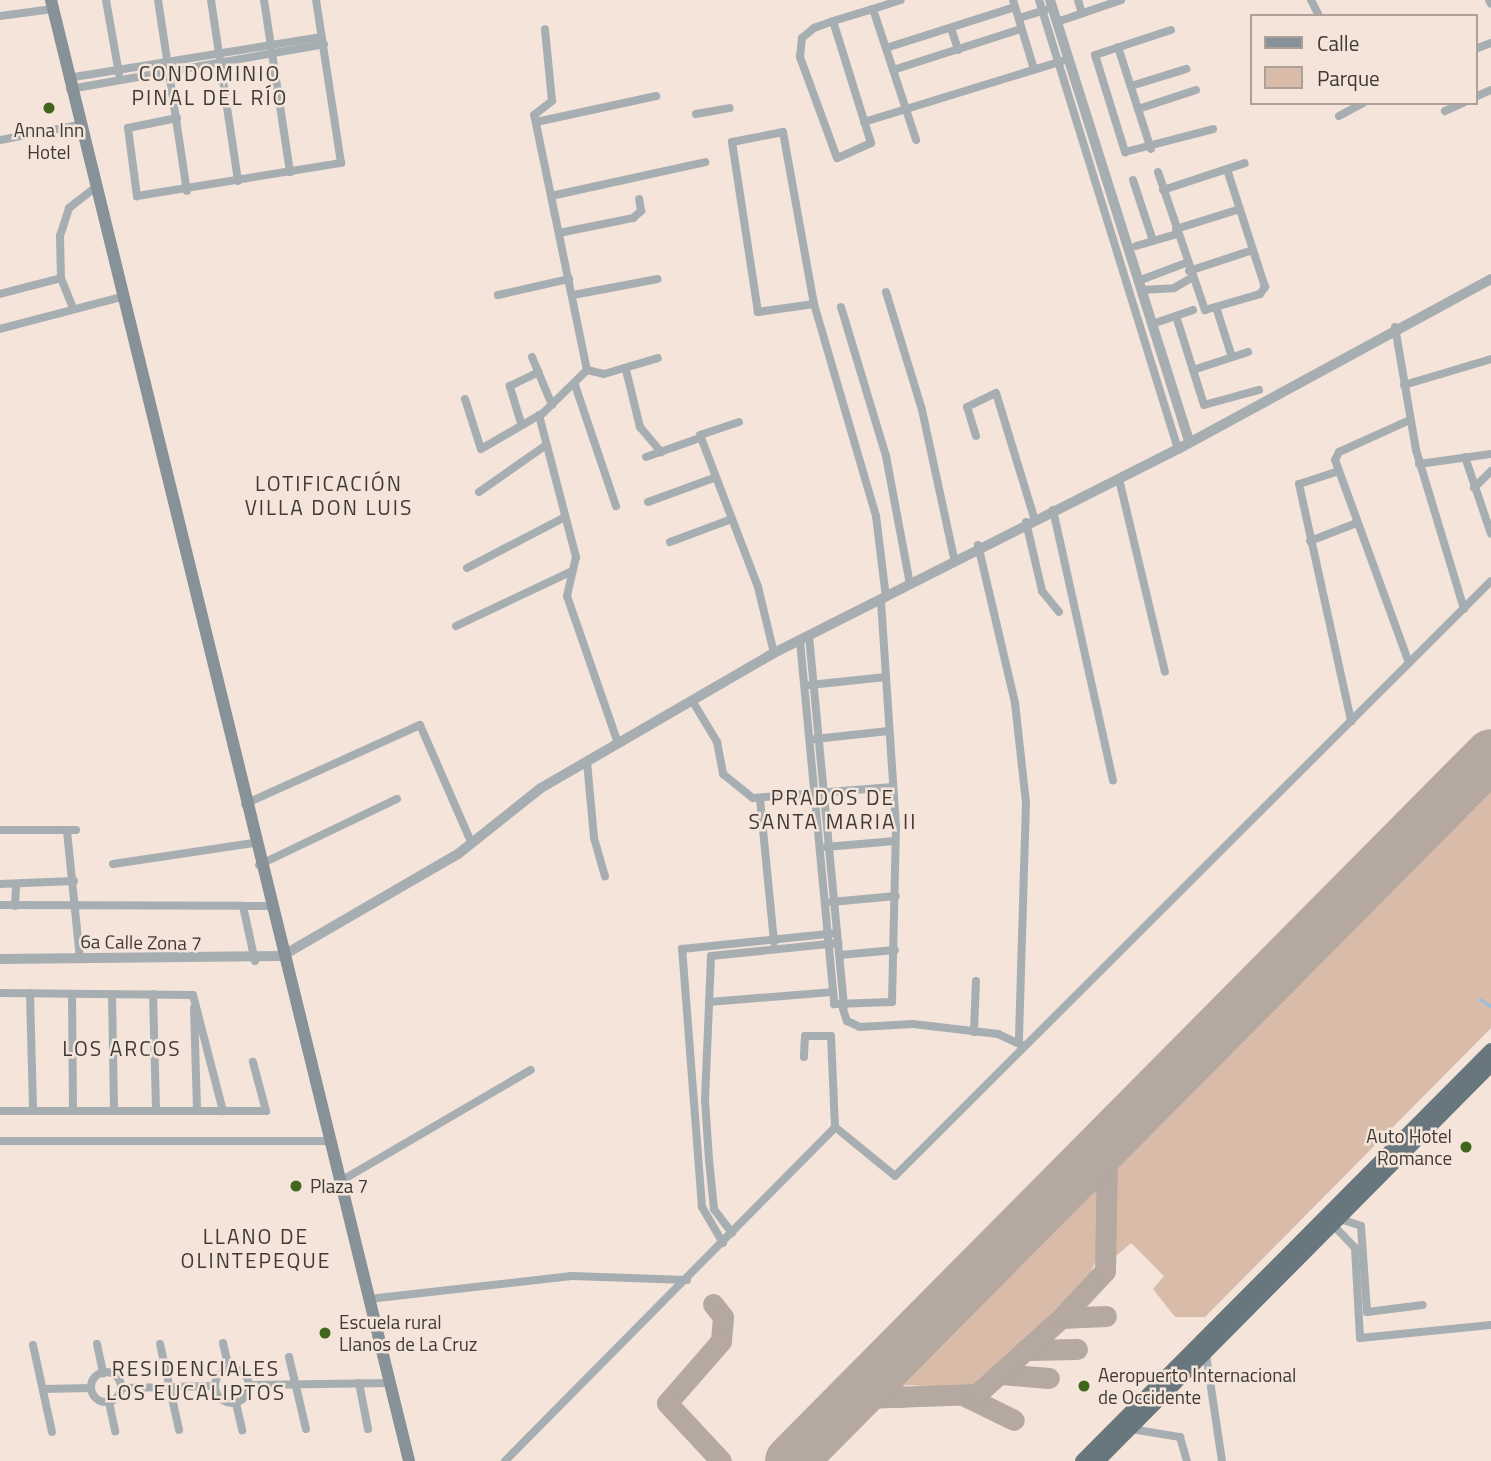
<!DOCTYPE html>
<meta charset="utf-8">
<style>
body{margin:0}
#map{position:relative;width:1491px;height:1461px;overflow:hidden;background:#f4e4da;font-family:"Titillium Web",sans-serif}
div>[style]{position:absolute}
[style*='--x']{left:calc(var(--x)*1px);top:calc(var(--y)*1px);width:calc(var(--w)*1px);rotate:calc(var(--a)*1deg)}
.green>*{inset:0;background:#d8bca9}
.stream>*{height:2.5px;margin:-1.25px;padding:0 1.25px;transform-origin:1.25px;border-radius:1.25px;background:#96bfdf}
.taxiway>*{height:21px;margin:-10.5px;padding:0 10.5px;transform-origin:10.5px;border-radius:10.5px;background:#b4a8a0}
.runway>*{height:52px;margin:-26px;padding:0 26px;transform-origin:26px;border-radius:26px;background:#b4a8a0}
.minor>*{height:8px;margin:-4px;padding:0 4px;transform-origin:4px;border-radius:4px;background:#a7aeb2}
.minor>.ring{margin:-4px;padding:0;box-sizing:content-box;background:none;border:8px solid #a7aeb2;border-radius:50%}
.tertiary>*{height:10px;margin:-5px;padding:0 5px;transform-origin:5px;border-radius:5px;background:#a7aeb2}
.secondary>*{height:12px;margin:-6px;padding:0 6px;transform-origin:6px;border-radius:6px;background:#879298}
.trunk>*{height:14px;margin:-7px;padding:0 7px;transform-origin:7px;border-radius:7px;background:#68767d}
.dots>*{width:19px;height:19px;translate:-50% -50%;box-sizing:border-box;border:4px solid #f4e4da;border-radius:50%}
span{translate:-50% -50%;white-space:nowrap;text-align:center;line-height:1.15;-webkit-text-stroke:5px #f4e4da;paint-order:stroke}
.poi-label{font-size:19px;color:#403a36}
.right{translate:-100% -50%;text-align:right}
.left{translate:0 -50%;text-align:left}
.street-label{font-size:19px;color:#403a36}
.neighbourhood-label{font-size:21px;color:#403a36;letter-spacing:2px}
.legend{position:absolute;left:1250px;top:14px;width:228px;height:91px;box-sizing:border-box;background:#f4e4da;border:2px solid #aca098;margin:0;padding:9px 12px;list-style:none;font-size:21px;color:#403a36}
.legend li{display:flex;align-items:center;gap:14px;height:35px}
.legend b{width:35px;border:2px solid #aca098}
</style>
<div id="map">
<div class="green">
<i style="clip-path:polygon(1491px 774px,1491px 1028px,1205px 1317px,1175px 1317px,1153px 1289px,1164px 1276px,1131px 1243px,1115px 1257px,1114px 1155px)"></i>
<i style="clip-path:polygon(1079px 1188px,1094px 1188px,1098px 1197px,1099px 1252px,1090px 1275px,983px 1382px,961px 1387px,900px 1385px,899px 1369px)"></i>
</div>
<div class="stream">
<i style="--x:1480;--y:999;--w:13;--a:32"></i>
</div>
<div class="taxiway">
<i style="--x:1067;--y:1183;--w:27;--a:-24"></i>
<i style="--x:1092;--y:1172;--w:21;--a:51"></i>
<i style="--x:713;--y:1304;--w:16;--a:52"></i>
<i style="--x:723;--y:1317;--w:24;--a:95"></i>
<i style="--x:721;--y:1341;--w:82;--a:131.1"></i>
<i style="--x:667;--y:1403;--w:79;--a:47"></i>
<i style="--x:1061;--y:1318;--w:45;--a:-2.5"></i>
<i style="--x:1028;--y:1350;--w:49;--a:-1.2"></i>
<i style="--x:893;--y:1359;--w:28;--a:103"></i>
<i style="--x:887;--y:1386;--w:18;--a:38"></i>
<i style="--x:1001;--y:1374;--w:48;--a:4.8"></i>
<i style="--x:967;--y:1397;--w:52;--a:26.1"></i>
<i style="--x:844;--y:1409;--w:23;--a:-29"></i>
<i style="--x:864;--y:1398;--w:113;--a:-2"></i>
<i style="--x:977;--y:1394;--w:113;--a:-42.1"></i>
<i style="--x:1061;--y:1318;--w:64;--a:-46.9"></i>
<i style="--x:1105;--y:1271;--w:115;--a:-89"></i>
<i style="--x:1107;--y:1156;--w:46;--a:-57.3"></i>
</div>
<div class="runway">
<i style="--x:791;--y:1461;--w:994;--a:-45.24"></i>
</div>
<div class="minor">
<i style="--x:106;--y:0;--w:75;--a:80"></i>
<i style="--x:158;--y:0;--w:193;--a:81.4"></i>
<i style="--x:211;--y:0;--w:183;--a:81.5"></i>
<i style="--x:264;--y:0;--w:174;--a:81.4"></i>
<i style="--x:1013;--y:0;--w:72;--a:73.1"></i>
<i style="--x:1039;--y:0;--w:470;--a:72.8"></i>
<i style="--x:1078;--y:0;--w:14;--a:73"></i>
<i style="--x:1311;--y:0;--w:18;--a:63"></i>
<i style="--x:1489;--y:0;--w:4;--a:63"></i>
<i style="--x:873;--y:9;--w:138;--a:71.8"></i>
<i style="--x:0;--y:16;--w:53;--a:-7.5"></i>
<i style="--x:1019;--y:18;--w:28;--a:-17"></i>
<i style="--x:833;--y:21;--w:128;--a:72.7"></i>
<i style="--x:871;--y:143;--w:37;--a:156"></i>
<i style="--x:837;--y:158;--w:108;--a:-110.1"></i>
<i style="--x:800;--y:57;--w:19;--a:-84"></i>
<i style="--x:802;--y:38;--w:16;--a:-40"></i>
<i style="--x:814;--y:28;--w:20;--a:-20"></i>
<i style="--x:833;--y:21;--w:42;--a:-16.7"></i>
<i style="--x:873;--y:9;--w:29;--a:-18"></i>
<i style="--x:1057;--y:22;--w:68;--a:-19"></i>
<i style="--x:951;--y:28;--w:23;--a:72"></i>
<i style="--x:1171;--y:30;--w:80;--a:161.8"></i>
<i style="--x:1095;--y:55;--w:102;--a:72.8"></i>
<i style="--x:1125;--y:152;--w:91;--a:-14.6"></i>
<i style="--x:1118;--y:47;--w:107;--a:72.1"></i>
<i style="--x:886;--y:48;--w:135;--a:-17.6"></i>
<i style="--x:1475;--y:49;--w:17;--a:-21"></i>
<i style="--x:893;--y:70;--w:134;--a:-17.8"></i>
<i style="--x:68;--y:78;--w:257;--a:-9.2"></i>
<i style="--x:1131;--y:86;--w:58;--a:-17.2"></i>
<i style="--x:70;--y:89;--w:258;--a:-10"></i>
<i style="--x:1475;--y:97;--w:17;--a:-24"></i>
<i style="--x:1138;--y:109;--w:61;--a:-18.1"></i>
<i style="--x:1445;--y:111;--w:20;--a:-24"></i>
<i style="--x:696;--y:114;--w:34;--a:-10"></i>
<i style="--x:1339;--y:116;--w:27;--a:-28"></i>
<i style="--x:177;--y:118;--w:50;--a:168.5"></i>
<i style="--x:128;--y:128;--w:69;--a:82.5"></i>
<i style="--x:137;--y:196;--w:207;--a:-9.2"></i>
<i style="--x:341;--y:163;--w:165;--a:-98.7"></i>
<i style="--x:536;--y:122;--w:123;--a:-12.2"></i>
<i style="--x:864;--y:122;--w:207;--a:-17.1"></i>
<i style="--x:0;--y:140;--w:79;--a:-10.9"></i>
<i style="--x:1158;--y:172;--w:146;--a:71.2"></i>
<i style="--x:1205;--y:310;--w:57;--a:-16.2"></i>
<i style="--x:1260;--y:294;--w:9;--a:-54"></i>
<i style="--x:1265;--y:287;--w:124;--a:-107.9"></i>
<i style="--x:1133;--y:180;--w:64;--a:71.8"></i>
<i style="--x:1163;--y:190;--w:86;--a:-18.2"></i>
<i style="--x:551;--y:196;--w:158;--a:-12.4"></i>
<i style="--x:1176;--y:229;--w:67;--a:-17.4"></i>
<i style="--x:559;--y:233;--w:76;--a:-11.5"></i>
<i style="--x:633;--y:218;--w:11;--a:-41"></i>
<i style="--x:641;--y:211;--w:12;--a:-99"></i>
<i style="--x:1136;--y:246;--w:43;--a:-16.3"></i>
<i style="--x:1189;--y:271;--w:67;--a:-18.2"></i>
<i style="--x:1138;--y:281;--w:51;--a:-20.6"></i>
<i style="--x:1141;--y:290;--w:33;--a:-3"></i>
<i style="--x:1174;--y:288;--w:20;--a:-30"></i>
<i style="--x:886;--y:292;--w:123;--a:73"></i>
<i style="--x:922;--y:410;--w:151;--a:77.8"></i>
<i style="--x:0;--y:294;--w:63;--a:-14.7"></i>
<i style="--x:498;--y:295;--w:73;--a:-12.7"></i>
<i style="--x:573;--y:295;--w:86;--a:-10.7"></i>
<i style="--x:814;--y:304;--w:57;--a:171.9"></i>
<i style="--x:758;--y:312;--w:172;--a:-98.7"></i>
<i style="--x:732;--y:142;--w:52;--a:-11.1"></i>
<i style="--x:783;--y:132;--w:175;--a:79.8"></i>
<i style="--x:814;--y:304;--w:221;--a:73.7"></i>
<i style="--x:876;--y:516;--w:82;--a:83"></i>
<i style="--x:841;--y:307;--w:156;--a:73.2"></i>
<i style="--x:886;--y:456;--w:130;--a:79.4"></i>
<i style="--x:1216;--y:307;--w:52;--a:72.3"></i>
<i style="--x:73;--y:308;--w:32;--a:-112"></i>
<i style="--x:61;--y:278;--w:42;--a:-91.4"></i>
<i style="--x:60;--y:236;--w:29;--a:-72"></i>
<i style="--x:69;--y:208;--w:31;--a:-38"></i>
<i style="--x:1176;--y:316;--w:93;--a:72.5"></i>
<i style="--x:1204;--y:405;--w:57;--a:-15.3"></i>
<i style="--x:1158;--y:322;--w:37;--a:-19"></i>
<i style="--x:1395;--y:327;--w:125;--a:80.3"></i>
<i style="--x:1416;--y:450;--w:166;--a:73.2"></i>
<i style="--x:0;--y:329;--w:125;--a:-14.8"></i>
<i style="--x:532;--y:357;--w:52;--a:67.4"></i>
<i style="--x:587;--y:370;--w:17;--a:13"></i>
<i style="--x:604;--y:374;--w:56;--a:-16.5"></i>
<i style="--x:626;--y:370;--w:59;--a:76.2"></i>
<i style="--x:640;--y:427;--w:33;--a:50"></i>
<i style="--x:1193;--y:370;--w:58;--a:-18.1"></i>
<i style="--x:575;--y:385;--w:128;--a:71.3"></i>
<i style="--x:1404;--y:385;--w:91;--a:-16.6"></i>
<i style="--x:465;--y:399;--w:52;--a:72.3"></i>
<i style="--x:481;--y:449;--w:72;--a:-30.1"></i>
<i style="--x:543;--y:413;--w:62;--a:-44.3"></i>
<i style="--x:587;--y:370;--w:260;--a:-101.7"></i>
<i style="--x:534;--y:115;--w:23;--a:-38"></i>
<i style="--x:552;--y:101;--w:72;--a:-95.6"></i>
<i style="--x:539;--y:415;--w:147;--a:75.4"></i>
<i style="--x:576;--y:557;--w:40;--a:103"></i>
<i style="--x:567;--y:596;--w:156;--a:70.9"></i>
<i style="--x:739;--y:422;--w:41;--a:161.6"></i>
<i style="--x:700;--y:435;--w:163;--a:69.1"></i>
<i style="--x:758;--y:587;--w:68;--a:76.4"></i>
<i style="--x:521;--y:423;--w:39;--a:-107"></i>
<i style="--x:510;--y:386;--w:32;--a:-26"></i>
<i style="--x:976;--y:436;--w:30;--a:-107"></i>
<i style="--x:967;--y:407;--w:32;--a:-26"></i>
<i style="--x:996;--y:393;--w:130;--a:73"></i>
<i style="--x:646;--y:457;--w:57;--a:-19.4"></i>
<i style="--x:1465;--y:457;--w:81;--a:71.3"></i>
<i style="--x:1419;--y:464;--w:73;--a:-7.9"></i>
<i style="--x:1339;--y:471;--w:42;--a:162"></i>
<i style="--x:1299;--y:484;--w:243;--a:77.6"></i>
<i style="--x:1119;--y:479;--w:198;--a:76.6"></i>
<i style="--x:1474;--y:488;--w:24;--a:-45"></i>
<i style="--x:479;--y:492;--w:82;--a:-35"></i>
<i style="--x:648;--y:502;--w:70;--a:-20"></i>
<i style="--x:1053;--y:510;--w:277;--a:77.5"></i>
<i style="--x:1026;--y:522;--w:71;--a:76.9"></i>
<i style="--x:1042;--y:591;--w:27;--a:51"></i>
<i style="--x:1310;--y:541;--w:50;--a:-21"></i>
<i style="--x:670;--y:542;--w:63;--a:-20.4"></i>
<i style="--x:978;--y:545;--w:162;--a:76.8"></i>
<i style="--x:1015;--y:703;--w:100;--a:83.7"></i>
<i style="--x:1026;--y:802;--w:240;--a:91.7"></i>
<i style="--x:467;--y:568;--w:110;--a:-27.5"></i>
<i style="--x:456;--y:626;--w:126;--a:-25.3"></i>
<i style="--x:809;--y:636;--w:372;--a:84.6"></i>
<i style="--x:800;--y:641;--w:365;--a:84.6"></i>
<i style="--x:834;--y:1004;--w:58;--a:-2"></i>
<i style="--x:892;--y:1002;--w:175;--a:-88.7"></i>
<i style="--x:896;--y:827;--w:228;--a:-93.8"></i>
<i style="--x:1409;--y:663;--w:216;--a:-110"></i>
<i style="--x:1335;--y:460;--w:9;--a:-63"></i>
<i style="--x:1339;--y:452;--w:78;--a:-24.3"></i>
<i style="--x:810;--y:685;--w:76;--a:-6"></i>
<i style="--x:693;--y:702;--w:47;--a:59"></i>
<i style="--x:717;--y:742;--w:33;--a:79"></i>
<i style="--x:723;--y:774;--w:38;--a:39"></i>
<i style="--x:753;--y:798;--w:140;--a:-4.5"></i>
<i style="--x:815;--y:739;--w:74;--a:-6.2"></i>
<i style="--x:587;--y:762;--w:76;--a:84.7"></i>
<i style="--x:594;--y:838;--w:40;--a:74"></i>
<i style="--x:760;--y:799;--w:144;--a:84.4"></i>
<i style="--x:245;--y:804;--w:192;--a:-24.3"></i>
<i style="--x:420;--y:725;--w:128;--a:66.4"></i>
<i style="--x:0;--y:830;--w:76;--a:0"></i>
<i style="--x:67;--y:831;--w:129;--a:84.2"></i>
<i style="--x:826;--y:847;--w:69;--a:-5"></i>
<i style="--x:113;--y:864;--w:142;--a:-8.5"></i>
<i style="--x:259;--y:865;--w:153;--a:-25.6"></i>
<i style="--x:0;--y:884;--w:74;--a:-2.3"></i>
<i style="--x:831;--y:902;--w:65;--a:-5.3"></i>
<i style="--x:0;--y:905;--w:243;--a:0.2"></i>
<i style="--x:15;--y:906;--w:21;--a:-87"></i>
<i style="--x:840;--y:955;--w:55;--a:-5.2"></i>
<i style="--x:255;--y:961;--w:56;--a:-102.3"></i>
<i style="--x:243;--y:906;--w:26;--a:0"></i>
<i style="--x:0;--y:993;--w:193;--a:0.6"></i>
<i style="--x:30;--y:993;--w:118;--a:88.5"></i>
<i style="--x:72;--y:994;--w:117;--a:89.5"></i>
<i style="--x:112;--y:994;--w:117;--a:89"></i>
<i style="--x:153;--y:994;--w:117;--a:88.5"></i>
<i style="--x:193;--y:995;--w:120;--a:75.5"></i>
<i style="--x:709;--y:1002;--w:123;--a:-4.6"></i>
<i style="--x:842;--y:1006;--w:16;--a:72"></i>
<i style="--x:847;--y:1021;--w:14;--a:25"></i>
<i style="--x:860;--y:1027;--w:53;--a:-3.2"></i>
<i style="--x:913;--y:1024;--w:86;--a:6.7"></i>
<i style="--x:998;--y:1034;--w:26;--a:25"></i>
<i style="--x:194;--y:1008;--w:103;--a:88.3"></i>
<i style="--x:974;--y:1032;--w:51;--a:-87.8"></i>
<i style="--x:0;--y:1111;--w:266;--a:0"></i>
<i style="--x:266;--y:1111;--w:51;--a:-104.9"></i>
<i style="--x:835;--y:1127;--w:77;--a:39.2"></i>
<i style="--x:895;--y:1176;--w:842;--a:-44.95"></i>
<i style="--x:0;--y:1141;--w:328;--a:0"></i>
<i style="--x:339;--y:1182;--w:222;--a:-30.3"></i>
<i style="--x:1340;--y:1219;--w:22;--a:18"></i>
<i style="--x:1361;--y:1226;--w:86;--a:86"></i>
<i style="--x:1367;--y:1312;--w:56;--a:-7.1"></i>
<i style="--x:1333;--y:1225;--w:32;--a:46"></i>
<i style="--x:1355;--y:1248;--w:90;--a:86.8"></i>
<i style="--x:1360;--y:1338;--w:132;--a:-5.7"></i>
<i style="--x:732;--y:1233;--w:30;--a:-127"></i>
<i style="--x:714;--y:1209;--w:49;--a:-95.8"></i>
<i style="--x:709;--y:1160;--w:60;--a:-93.8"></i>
<i style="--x:705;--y:1100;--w:144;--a:-87.6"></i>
<i style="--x:711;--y:956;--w:128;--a:-5.8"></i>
<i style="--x:723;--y:1243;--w:42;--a:-120.3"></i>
<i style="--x:702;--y:1207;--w:259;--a:-94.4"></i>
<i style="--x:682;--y:949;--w:156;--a:-5.9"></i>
<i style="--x:369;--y:1299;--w:204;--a:-6.5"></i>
<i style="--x:572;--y:1276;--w:115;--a:2"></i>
<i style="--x:223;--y:1343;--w:28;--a:77"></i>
<i style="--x:97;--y:1344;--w:30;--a:78"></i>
<i style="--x:160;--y:1344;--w:88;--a:77.5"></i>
<i style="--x:33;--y:1345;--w:89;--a:77.7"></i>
<i style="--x:1206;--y:1354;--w:108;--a:81.5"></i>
<i style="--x:289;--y:1357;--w:74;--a:76.7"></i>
<i class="ring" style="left:215px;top:1369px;width:26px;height:26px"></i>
<i class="ring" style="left:91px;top:1372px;width:22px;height:22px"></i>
<i style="--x:359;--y:1383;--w:47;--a:78.9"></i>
<i style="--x:248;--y:1385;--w:141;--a:-0.8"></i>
<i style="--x:121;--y:1388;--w:94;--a:-1.2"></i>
<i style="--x:43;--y:1389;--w:48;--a:-1.2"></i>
<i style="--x:109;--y:1402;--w:30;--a:78"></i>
<i style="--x:236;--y:1403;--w:28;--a:77"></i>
<i style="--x:1131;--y:1429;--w:50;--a:9.3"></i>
<i style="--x:1180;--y:1437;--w:25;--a:74"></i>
<i style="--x:505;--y:1461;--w:470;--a:-45.3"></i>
<i style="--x:835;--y:1127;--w:91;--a:-92.5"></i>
<i style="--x:831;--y:1036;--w:26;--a:180"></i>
<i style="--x:805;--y:1036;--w:21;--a:93"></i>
</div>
<div class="tertiary">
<i style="--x:1050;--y:0;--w:463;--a:72.5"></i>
<i style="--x:0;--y:959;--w:282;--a:-0.6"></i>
<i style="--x:282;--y:956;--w:203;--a:-30.1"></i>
<i style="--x:458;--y:854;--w:106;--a:-38.5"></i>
<i style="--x:541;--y:788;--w:269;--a:-30.1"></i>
<i style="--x:774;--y:653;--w:453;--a:-26.8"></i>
<i style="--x:1178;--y:449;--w:356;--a:-28.5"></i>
</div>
<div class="secondary">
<i style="--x:51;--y:0;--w:1504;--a:76.23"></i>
</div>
<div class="trunk">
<i style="--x:1082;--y:1461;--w:580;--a:-45.14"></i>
<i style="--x:1098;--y:1461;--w:558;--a:-45.22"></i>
</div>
<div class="dots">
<i style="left:49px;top:108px;background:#42651e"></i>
<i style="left:1466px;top:1147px;background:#42651e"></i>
<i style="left:296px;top:1186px;background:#42651e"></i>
<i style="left:325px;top:1333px;background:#42651e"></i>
<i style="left:1084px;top:1386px;background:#42651e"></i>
</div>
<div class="poi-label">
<span style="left:49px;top:141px">Anna Inn<br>Hotel</span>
<span class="right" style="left:1452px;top:1147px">Auto Hotel<br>Romance</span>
<span class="left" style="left:310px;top:1186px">Plaza 7</span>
<span class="left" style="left:339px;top:1333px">Escuela rural<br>Llanos de La Cruz</span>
<span class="left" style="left:1098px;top:1386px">Aeropuerto Internacional<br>de Occidente</span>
</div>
<div class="street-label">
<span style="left:141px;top:942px;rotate:1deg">6a Calle Zona 7</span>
</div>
<div class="neighbourhood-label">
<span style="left:210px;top:85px">CONDOMINIO<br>PINAL DEL RÍO</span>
<span style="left:329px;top:495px">LOTIFICACIÓN<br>VILLA DON LUIS</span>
<span style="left:833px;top:809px">PRADOS DE<br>SANTA MARIA II</span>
<span style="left:122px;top:1048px">LOS ARCOS</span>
<span style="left:256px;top:1248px">LLANO DE<br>OLINTEPEQUE</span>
<span style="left:196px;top:1380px">RESIDENCIALES<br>LOS EUCALIPTOS</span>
</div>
<ul class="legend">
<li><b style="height:9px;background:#879298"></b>Calle</li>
<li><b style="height:19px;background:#d8bca9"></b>Parque</li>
</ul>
</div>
